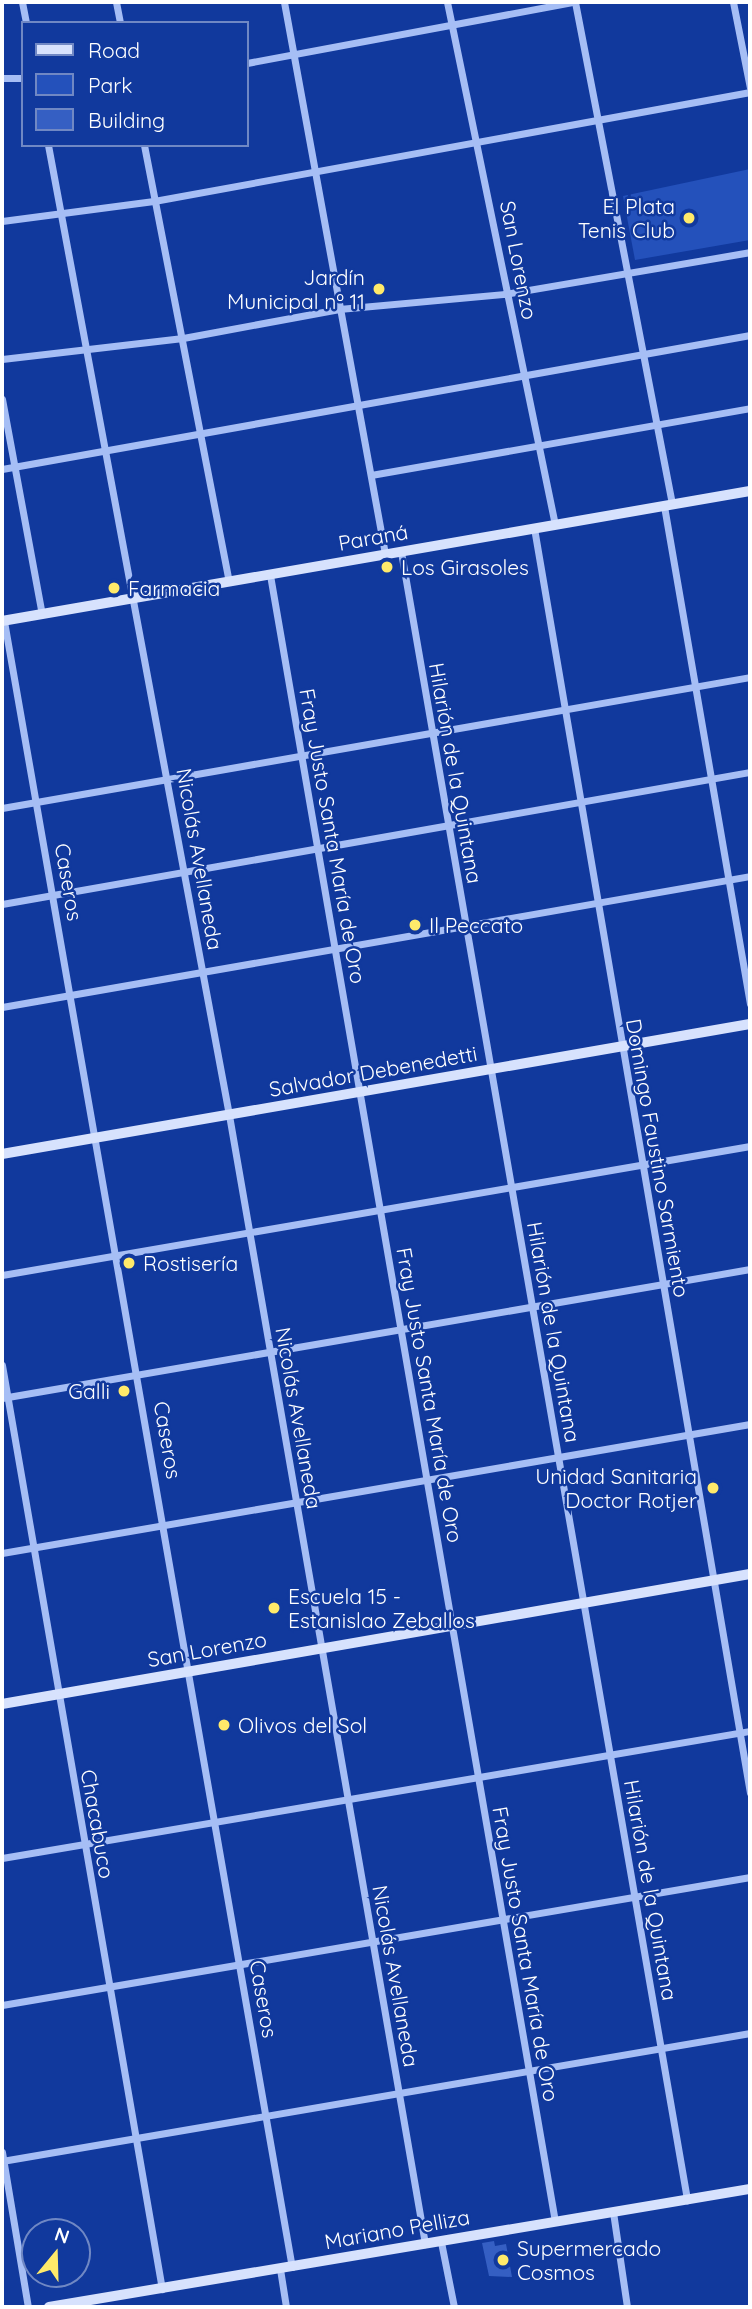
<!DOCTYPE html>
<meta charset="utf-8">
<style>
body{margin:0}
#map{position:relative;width:752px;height:2309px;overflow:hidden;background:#11399d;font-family:Quicksand,sans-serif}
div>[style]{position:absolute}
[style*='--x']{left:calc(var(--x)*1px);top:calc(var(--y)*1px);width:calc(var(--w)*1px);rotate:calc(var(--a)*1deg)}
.green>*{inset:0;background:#2451bb}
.building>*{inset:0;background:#355fc3}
.street>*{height:7px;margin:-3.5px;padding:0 3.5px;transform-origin:3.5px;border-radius:3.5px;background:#a6bef5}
.secondary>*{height:10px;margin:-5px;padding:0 5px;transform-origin:5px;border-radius:5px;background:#d7e2fd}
.dots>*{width:19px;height:19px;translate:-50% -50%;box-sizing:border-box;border:4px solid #11399d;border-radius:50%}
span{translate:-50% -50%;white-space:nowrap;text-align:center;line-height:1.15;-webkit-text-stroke:5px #11399d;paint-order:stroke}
.poi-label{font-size:21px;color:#fff}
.right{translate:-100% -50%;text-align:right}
.left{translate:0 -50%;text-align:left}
.street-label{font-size:21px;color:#fff}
.frame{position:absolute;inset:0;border:4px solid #fff;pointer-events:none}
.legend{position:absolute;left:21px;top:21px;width:228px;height:126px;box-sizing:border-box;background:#11399d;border:2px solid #7088c4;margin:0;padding:9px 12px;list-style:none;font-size:21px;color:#fff}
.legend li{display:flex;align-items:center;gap:14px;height:35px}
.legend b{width:35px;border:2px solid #7088c4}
.north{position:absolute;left:21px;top:2218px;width:70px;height:70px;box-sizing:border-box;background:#11399d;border:2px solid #7088c4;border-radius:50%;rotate:19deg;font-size:19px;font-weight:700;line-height:28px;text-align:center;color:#fff}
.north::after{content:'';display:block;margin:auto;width:24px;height:32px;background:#ffea6a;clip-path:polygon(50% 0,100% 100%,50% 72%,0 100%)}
</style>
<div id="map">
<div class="green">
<i style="clip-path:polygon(750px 169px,750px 240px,635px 260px,623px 196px)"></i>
</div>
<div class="building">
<i style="clip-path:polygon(494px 2241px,495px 2246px,506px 2244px,512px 2277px,489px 2276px,482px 2243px)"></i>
</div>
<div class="street">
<i style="--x:22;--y:2;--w:21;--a:79"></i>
<i style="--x:116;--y:2;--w:21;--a:79"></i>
<i style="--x:284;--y:2;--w:561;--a:79.63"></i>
<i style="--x:447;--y:2;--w:534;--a:78.33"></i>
<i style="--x:575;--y:2;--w:511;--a:79.06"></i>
<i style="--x:733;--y:2;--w:88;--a:78.8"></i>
<i style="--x:247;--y:63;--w:331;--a:-10.6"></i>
<i style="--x:2;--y:78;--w:21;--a:0"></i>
<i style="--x:48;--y:145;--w:987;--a:79.43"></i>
<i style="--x:229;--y:1115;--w:1146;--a:80.15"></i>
<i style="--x:144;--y:145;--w:445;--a:79"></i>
<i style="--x:2;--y:221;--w:153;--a:-7.5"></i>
<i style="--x:154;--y:201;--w:606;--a:-10.36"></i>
<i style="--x:2;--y:359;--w:182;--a:-6.6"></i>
<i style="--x:183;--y:338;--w:159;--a:-10.5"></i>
<i style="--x:339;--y:309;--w:167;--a:-5.2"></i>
<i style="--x:505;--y:294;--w:249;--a:-9.7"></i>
<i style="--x:2;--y:399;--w:219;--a:79.5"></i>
<i style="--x:2;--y:469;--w:760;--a:-10.16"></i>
<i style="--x:371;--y:475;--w:385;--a:-10"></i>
<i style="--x:664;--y:506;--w:505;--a:80.2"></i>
<i style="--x:534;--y:528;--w:1283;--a:80.31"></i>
<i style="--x:401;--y:552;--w:1673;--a:80.15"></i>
<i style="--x:270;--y:575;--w:1670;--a:80.18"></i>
<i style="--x:4;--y:621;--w:1671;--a:80.08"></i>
<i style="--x:2;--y:808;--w:759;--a:-9.93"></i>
<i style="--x:2;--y:904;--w:760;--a:-10.01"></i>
<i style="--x:2;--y:1007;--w:759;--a:-9.93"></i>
<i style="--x:2;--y:1275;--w:759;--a:-9.78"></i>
<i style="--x:2;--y:1365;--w:938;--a:80.18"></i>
<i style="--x:2;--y:1398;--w:759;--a:-9.78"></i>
<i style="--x:2;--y:1553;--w:759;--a:-9.78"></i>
<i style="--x:2;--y:1858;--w:759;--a:-9.64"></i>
<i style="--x:2;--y:2005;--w:759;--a:-9.71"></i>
<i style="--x:2;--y:2152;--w:157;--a:80.5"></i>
<i style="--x:2;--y:2161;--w:759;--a:-9.71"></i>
<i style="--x:613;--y:2212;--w:96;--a:81.6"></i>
<i style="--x:441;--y:2242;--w:66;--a:78.7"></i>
<i style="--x:280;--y:2269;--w:38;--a:81"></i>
</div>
<div class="secondary">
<i style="--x:2;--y:621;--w:759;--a:-9.86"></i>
<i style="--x:2;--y:1154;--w:759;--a:-9.86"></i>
<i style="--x:2;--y:1704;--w:759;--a:-9.86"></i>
<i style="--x:49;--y:2307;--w:711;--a:-9.56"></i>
</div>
<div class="dots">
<i style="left:689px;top:218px;background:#ffea6a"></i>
<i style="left:379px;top:289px;background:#ffea6a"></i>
<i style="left:387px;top:567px;background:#ffea6a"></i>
<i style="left:114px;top:588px;background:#ffea6a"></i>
<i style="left:415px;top:925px;background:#ffea6a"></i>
<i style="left:129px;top:1263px;background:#ffea6a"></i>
<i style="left:124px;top:1391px;background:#ffea6a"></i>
<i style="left:713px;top:1488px;background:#ffea6a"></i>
<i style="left:274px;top:1608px;background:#ffea6a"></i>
<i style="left:224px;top:1725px;background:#ffea6a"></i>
<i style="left:503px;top:2260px;background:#ffea6a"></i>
</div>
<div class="poi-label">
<span class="right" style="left:675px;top:218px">El Plata<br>Tenis Club</span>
<span class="right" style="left:365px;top:289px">Jardín<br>Municipal nº 11</span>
<span class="left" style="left:401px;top:567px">Los Girasoles</span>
<span class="left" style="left:128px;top:588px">Farmacia</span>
<span class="left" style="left:429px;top:925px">Il Peccato</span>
<span class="left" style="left:143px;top:1263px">Rostisería</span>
<span class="right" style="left:110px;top:1391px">Galli</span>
<span class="right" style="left:697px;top:1488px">Unidad Sanitaria<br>Doctor Rotjer</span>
<span class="left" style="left:288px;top:1608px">Escuela 15 -<br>Estanislao Zeballos</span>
<span class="left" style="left:238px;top:1725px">Olivos del Sol</span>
<span class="left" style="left:517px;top:2260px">Supermercado<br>Cosmos</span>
</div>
<div class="street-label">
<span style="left:519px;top:260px;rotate:79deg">San Lorenzo</span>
<span style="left:373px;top:537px;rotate:-10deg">Paraná</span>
<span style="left:456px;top:773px;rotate:80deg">Hilarión de la Quintana</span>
<span style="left:333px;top:836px;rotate:80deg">Fray Justo Santa María de Oro</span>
<span style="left:200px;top:859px;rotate:80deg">Nicolás Avellaneda</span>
<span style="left:69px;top:882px;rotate:80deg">Caseros</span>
<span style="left:373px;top:1071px;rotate:-10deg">Salvador Debenedetti</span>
<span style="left:658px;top:1158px;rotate:80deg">Domingo Faustino Sarmiento</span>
<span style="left:554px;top:1332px;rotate:80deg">Hilarión de la Quintana</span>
<span style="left:430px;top:1395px;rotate:80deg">Fray Justo Santa María de Oro</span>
<span style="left:299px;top:1418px;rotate:80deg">Nicolás Avellaneda</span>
<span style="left:168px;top:1440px;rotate:80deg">Caseros</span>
<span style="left:207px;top:1649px;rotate:-10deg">San Lorenzo</span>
<span style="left:98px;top:1824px;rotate:80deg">Chacabuco</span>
<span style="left:651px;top:1890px;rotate:80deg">Hilarión de la Quintana</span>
<span style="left:526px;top:1954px;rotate:80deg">Fray Justo Santa María de Oro</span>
<span style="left:396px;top:1976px;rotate:80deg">Nicolás Avellaneda</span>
<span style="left:264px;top:1999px;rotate:80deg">Caseros</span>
<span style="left:397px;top:2229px;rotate:-10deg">Mariano Pelliza</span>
</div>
<div class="frame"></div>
<ul class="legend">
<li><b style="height:9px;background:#d7e2fd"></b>Road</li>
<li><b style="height:19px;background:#2451bb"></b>Park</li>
<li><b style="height:19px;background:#355fc3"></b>Building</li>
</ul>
<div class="north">N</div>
</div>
